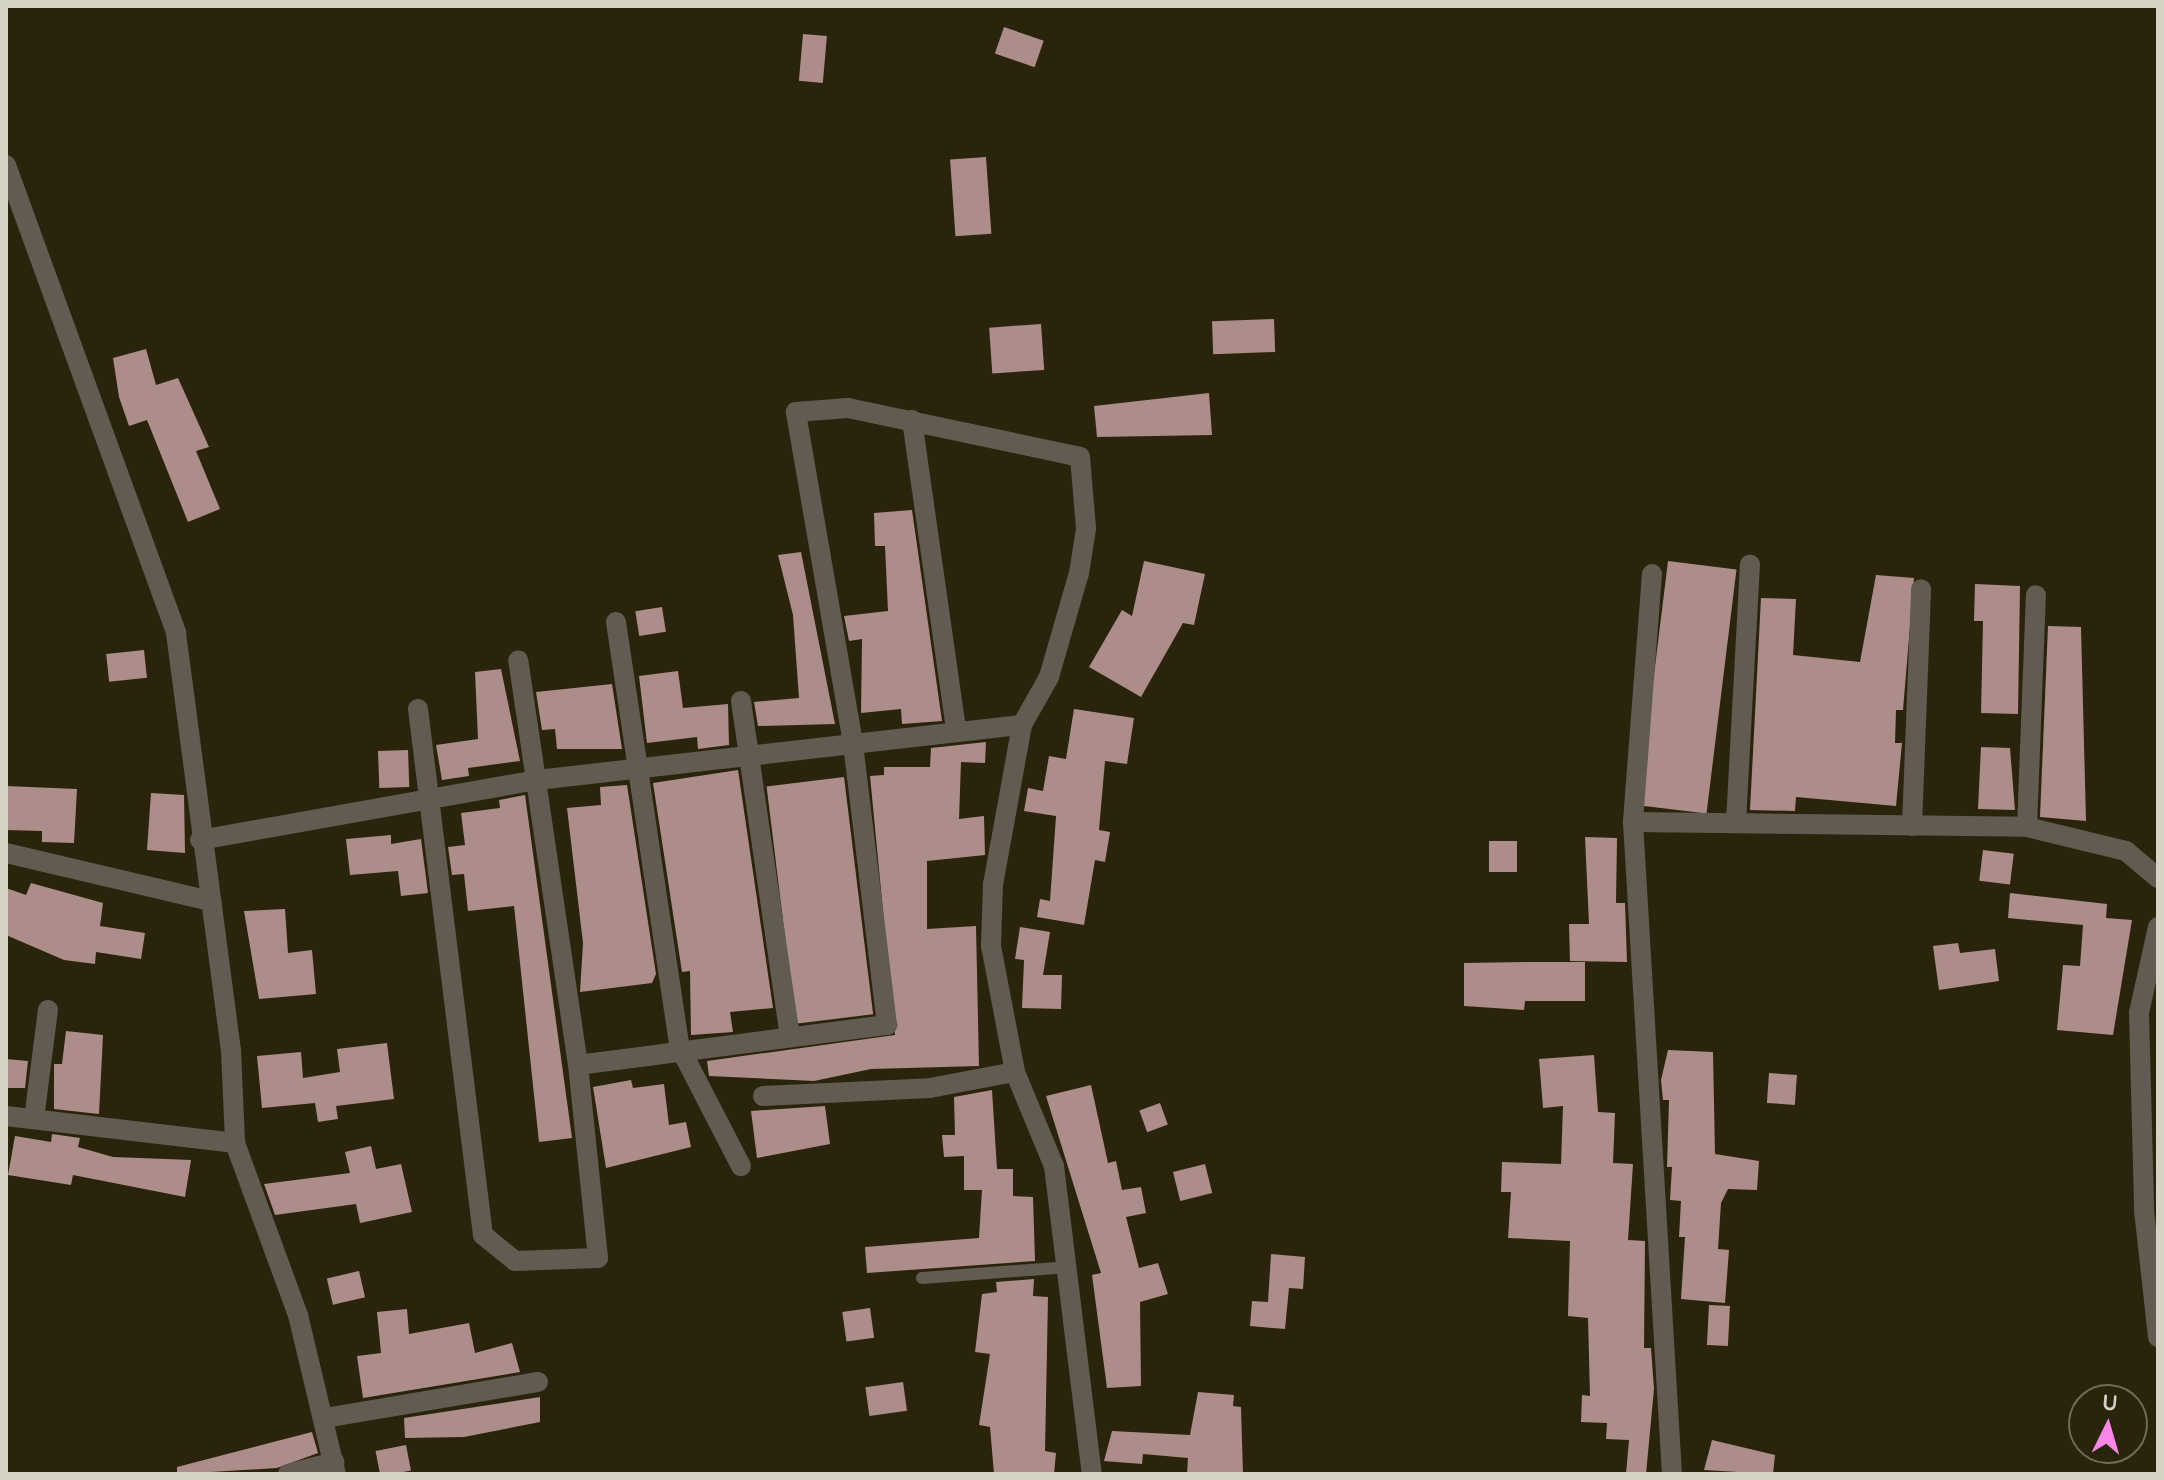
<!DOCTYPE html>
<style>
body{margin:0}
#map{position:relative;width:2164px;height:1480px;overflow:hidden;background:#2b240c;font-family:Quicksand,sans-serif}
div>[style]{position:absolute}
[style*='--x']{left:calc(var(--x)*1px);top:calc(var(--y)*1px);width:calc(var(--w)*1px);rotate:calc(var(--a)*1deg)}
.building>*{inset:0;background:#ad8d89;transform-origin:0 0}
.service>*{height:12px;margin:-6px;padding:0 6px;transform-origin:6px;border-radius:6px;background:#615b51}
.minor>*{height:20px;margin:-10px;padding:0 10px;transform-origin:10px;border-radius:10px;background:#615b51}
span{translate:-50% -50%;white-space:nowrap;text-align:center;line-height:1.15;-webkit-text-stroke:8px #2b240c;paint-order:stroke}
.frame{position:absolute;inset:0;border:8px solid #d7d3c4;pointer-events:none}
.north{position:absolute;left:2068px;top:1384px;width:80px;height:80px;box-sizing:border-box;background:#2b240c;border:2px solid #706a56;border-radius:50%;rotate:5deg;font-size:22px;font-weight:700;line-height:32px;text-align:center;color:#d7d3c4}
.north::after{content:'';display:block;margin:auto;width:28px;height:36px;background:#fa87e7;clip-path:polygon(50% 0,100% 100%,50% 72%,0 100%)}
</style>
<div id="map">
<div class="building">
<i style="left:1004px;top:27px;width:42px;height:28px;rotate:19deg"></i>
<i style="left:803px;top:34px;width:24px;height:47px;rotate:5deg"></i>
<i style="left:986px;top:157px;width:77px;height:36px;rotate:86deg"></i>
<i style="left:1274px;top:319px;width:33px;height:62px;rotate:88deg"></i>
<i style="left:1041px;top:324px;width:46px;height:52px;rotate:86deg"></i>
<i style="clip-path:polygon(146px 349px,156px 385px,178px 378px,209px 447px,196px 451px,220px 509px,188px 522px,147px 420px,129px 426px,119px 397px,113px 358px)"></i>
<i style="clip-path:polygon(1209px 393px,1212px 435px,1097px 437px,1094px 406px)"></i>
<i style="clip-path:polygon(912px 510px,942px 721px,902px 724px,901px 709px,861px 713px,862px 639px,849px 641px,844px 616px,888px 611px,885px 546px,875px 546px,874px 513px)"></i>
<i style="clip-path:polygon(801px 552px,835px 724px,758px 726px,754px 702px,799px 698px,793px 615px,778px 555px)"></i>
<i style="clip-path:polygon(1144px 561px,1205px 574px,1194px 625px,1183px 623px,1141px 697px,1089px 667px,1122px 610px,1132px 616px)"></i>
<i style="left:1668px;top:561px;width:69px;height:246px;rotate:7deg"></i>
<i style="clip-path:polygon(1876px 575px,1914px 578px,1903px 710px,1896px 710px,1895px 743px,1902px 743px,1896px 806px,1796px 797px,1795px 811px,1750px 810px,1761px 598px,1796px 599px,1793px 655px,1860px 662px)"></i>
<i style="clip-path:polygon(1975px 584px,2020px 586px,2018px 714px,1981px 713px,1983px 621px,1974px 621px)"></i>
<i style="left:662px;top:607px;width:25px;height:27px;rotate:81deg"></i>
<i style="clip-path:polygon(2048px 626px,2081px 627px,2086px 821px,2040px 817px)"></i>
<i style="left:144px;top:650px;width:28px;height:38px;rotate:84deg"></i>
<i style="clip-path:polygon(501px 669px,520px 761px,468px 768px,469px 776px,442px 780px,436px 745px,478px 739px,475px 672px)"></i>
<i style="clip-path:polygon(678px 671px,683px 708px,728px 704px,729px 745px,698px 749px,697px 737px,647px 743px,639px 676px)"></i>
<i style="clip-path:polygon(612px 684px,622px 749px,557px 749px,555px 729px,542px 730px,536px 692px)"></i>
<i style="clip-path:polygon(1074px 709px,1134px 718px,1127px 764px,1105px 761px,1099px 830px,1110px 832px,1105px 862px,1095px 860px,1084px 925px,1037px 917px,1040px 899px,1050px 901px,1056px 816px,1024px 811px,1028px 788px,1043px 791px,1049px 756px,1066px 759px)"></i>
<i style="clip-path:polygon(986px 742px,985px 763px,961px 762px,959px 819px,984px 816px,985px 855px,927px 861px,927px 929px,976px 926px,979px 1066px,871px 1069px,814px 1081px,709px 1076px,707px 1061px,895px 1035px,870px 776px,884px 775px,884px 767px,930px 767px,931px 748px)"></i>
<i style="clip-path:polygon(1981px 747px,2010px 748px,2015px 810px,1978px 809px)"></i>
<i style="left:408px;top:750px;width:37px;height:30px;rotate:88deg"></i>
<i style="clip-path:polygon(738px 770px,773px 1008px,730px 1012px,733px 1032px,691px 1035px,690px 971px,682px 972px,653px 783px)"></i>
<i style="left:844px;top:777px;width:239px;height:78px;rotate:83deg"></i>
<i style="clip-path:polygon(627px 785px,656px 974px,652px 983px,580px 992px,583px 943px,567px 808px,601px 805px,600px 787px)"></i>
<i style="clip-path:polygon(6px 786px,77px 789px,74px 843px,42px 842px,42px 831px,6px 830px)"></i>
<i style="clip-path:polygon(151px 793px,184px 795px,185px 853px,147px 850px)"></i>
<i style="clip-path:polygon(525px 795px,572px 1138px,539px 1142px,514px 906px,468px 911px,464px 874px,452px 875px,448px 847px,465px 845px,461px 813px,500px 808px,499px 800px)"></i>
<i style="clip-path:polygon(391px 835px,391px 844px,421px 839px,428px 893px,401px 896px,398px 871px,350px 875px,346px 839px)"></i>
<i style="clip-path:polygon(1585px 837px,1617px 838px,1616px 903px,1625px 903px,1627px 962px,1570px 961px,1569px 924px,1589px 924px)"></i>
<i style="left:1489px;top:841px;width:28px;height:31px"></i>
<i style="left:1983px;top:850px;width:31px;height:31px;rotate:7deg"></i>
<i style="clip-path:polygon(31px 883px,103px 903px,100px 926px,145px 933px,141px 959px,96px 952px,95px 964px,64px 960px,6px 935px,6px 888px,26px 895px)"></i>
<i style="clip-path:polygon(2010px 893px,2107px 904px,2106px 918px,2132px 920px,2113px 1035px,2057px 1030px,2063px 965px,2080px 966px,2083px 925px,2008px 918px)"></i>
<i style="clip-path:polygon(285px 909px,288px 953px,312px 950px,316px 994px,259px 999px,244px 911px)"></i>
<i style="clip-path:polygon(1020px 927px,1050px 932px,1043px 975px,1062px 975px,1061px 1009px,1022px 1008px,1024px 960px,1015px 959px)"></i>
<i style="clip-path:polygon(1958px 943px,1960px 953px,1995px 949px,1999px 981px,1939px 990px,1933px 946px)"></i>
<i style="clip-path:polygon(1531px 962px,1585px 962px,1585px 1001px,1525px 1001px,1524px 1010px,1464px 1006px,1464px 963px)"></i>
<i style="clip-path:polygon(66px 1031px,103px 1035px,99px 1114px,54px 1109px,54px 1064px,62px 1064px)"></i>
<i style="clip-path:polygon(387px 1043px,394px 1099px,336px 1106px,338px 1119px,318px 1122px,315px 1103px,262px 1108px,257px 1056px,301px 1052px,303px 1078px,340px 1072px,337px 1049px)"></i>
<i style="clip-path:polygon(1668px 1050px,1713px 1052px,1715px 1154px,1759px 1161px,1757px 1190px,1728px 1189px,1721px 1203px,1718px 1249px,1729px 1250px,1725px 1303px,1681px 1299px,1685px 1237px,1679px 1237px,1681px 1201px,1670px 1200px,1672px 1167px,1667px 1167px,1669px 1100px,1663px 1100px,1661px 1080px)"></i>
<i style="clip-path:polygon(1594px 1055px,1598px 1112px,1615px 1113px,1613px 1163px,1633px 1164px,1628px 1240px,1645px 1241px,1644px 1348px,1651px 1348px,1654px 1389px,1646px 1474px,1626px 1474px,1629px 1440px,1606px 1439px,1607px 1423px,1581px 1422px,1582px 1395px,1590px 1396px,1588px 1318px,1568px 1316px,1570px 1241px,1508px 1238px,1511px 1192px,1501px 1192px,1502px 1162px,1561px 1164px,1563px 1106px,1543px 1108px,1539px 1059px)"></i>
<i style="clip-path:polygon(6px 1059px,28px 1061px,25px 1088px,6px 1088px)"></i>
<i style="left:1769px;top:1073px;width:28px;height:30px;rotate:4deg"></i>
<i style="clip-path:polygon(631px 1080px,633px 1088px,664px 1084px,669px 1125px,686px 1122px,691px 1147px,606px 1168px,593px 1087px)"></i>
<i style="clip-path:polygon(1091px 1085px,1108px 1163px,1116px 1161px,1122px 1190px,1141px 1187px,1146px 1213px,1126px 1217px,1139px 1268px,1158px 1263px,1168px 1294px,1140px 1302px,1141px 1386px,1107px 1388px,1092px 1275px,1101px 1273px,1046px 1096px)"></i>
<i style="clip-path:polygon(992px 1090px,997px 1169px,1013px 1169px,1013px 1196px,1033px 1197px,1035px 1261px,867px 1273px,865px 1247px,979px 1238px,982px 1190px,964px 1190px,964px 1156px,944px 1157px,942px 1135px,955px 1135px,954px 1097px)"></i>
<i style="left:1160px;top:1103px;width:23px;height:22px;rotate:70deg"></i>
<i style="clip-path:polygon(825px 1106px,830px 1144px,757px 1158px,751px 1111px)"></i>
<i style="clip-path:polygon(52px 1134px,80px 1138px,78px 1147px,113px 1157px,191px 1160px,185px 1197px,73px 1175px,71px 1185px,8px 1175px,15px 1136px,51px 1142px)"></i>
<i style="clip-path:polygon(371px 1146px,376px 1169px,401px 1164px,412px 1212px,360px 1223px,356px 1204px,275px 1215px,264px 1184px,350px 1173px,345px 1152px)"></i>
<i style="left:1205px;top:1164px;width:30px;height:33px;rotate:76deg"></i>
<i style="clip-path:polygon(1271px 1254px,1305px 1257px,1303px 1289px,1289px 1288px,1285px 1329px,1250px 1326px,1252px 1301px,1268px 1302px)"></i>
<i style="left:359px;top:1271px;width:27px;height:33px;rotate:77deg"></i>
<i style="clip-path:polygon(1034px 1279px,1033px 1296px,1048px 1297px,1045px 1451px,1056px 1453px,1054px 1474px,994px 1474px,990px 1427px,979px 1425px,990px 1354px,975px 1352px,982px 1294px,997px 1292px,996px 1282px)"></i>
<i style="left:1709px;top:1305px;width:21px;height:40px;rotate:3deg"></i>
<i style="left:870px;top:1308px;width:30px;height:28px;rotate:82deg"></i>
<i style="clip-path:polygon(407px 1309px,409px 1334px,469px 1323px,475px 1353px,512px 1343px,520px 1372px,363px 1398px,357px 1356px,381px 1353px,377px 1312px)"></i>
<i style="left:903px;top:1382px;width:29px;height:38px;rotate:82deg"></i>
<i style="clip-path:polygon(1198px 1392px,1234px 1395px,1233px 1406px,1241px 1407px,1243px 1474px,1187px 1474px,1188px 1458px,1143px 1454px,1142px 1464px,1104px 1461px,1112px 1431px,1190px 1435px)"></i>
<i style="clip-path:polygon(540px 1397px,540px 1422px,464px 1437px,405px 1438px,404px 1418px)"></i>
<i style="clip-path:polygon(312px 1432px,318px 1453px,277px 1468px,177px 1474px,177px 1467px)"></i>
<i style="clip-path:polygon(1712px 1440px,1775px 1455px,1773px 1474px,1704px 1470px)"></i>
<i style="left:406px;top:1445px;width:26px;height:31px;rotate:79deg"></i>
</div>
<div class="service">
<i style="--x:922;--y:1278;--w:148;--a:-4.3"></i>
</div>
<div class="minor">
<i style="--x:6;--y:165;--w:498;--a:70"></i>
<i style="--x:176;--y:633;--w:421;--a:82.5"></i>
<i style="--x:231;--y:1050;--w:93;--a:87.5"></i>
<i style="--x:235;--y:1143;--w:183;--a:69.9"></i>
<i style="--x:298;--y:1315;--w:163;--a:76.6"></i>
<i style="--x:912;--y:420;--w:311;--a:81.9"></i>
<i style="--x:1652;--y:574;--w:249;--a:94.4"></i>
<i style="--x:1633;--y:822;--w:653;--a:86.58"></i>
<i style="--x:616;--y:622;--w:431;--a:81.5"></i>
<i style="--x:680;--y:1048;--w:133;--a:62.7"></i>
<i style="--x:741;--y:701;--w:338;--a:81.7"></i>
<i style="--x:418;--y:709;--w:530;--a:82.96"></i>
<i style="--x:483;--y:1235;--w:41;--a:39.1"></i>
<i style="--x:515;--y:1261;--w:83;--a:-2.1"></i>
<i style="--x:598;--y:1258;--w:194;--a:-95.9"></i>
<i style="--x:578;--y:1065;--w:409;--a:-98.4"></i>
<i style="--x:1633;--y:822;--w:394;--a:0.7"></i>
<i style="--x:2027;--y:827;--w:102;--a:13.6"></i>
<i style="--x:2126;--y:851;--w:42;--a:40.2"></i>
<i style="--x:1736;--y:822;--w:258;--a:-86.9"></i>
<i style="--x:1912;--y:826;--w:237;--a:-87.8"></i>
<i style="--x:2027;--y:827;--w:232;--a:-87.8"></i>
<i style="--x:200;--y:840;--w:342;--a:-10.1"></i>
<i style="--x:537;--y:780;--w:488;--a:-6.5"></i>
<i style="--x:6;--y:853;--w:211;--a:13.2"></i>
<i style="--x:2158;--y:927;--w:88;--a:102.5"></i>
<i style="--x:2139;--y:1013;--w:197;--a:88.5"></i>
<i style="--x:2144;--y:1210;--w:128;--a:83.7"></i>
<i style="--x:578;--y:1065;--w:312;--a:-7.4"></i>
<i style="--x:887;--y:1025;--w:284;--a:-96.9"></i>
<i style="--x:853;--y:743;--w:336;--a:-99.8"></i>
<i style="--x:796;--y:412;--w:52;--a:-4.4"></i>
<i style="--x:848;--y:408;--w:237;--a:11.9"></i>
<i style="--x:1080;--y:457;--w:72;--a:85.2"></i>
<i style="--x:1086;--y:529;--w:45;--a:99"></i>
<i style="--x:1079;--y:573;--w:108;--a:106.1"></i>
<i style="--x:1049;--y:677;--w:55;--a:119.4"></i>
<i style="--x:1022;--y:725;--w:163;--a:100.3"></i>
<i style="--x:993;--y:885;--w:61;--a:91.9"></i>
<i style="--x:991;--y:946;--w:128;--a:79.2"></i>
<i style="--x:1015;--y:1072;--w:102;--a:67.5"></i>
<i style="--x:1054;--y:1166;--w:310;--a:83"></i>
<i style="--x:763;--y:1096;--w:167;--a:-2.7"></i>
<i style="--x:930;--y:1088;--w:86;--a:-10.7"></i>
<i style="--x:6;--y:1116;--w:231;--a:6.7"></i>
<i style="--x:34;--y:1119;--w:110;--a:-82.7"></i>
<i style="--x:325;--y:1418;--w:216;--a:-9.6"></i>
<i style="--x:288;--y:1474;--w:48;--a:-14.6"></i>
</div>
<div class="frame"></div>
<div class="north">U</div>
</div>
